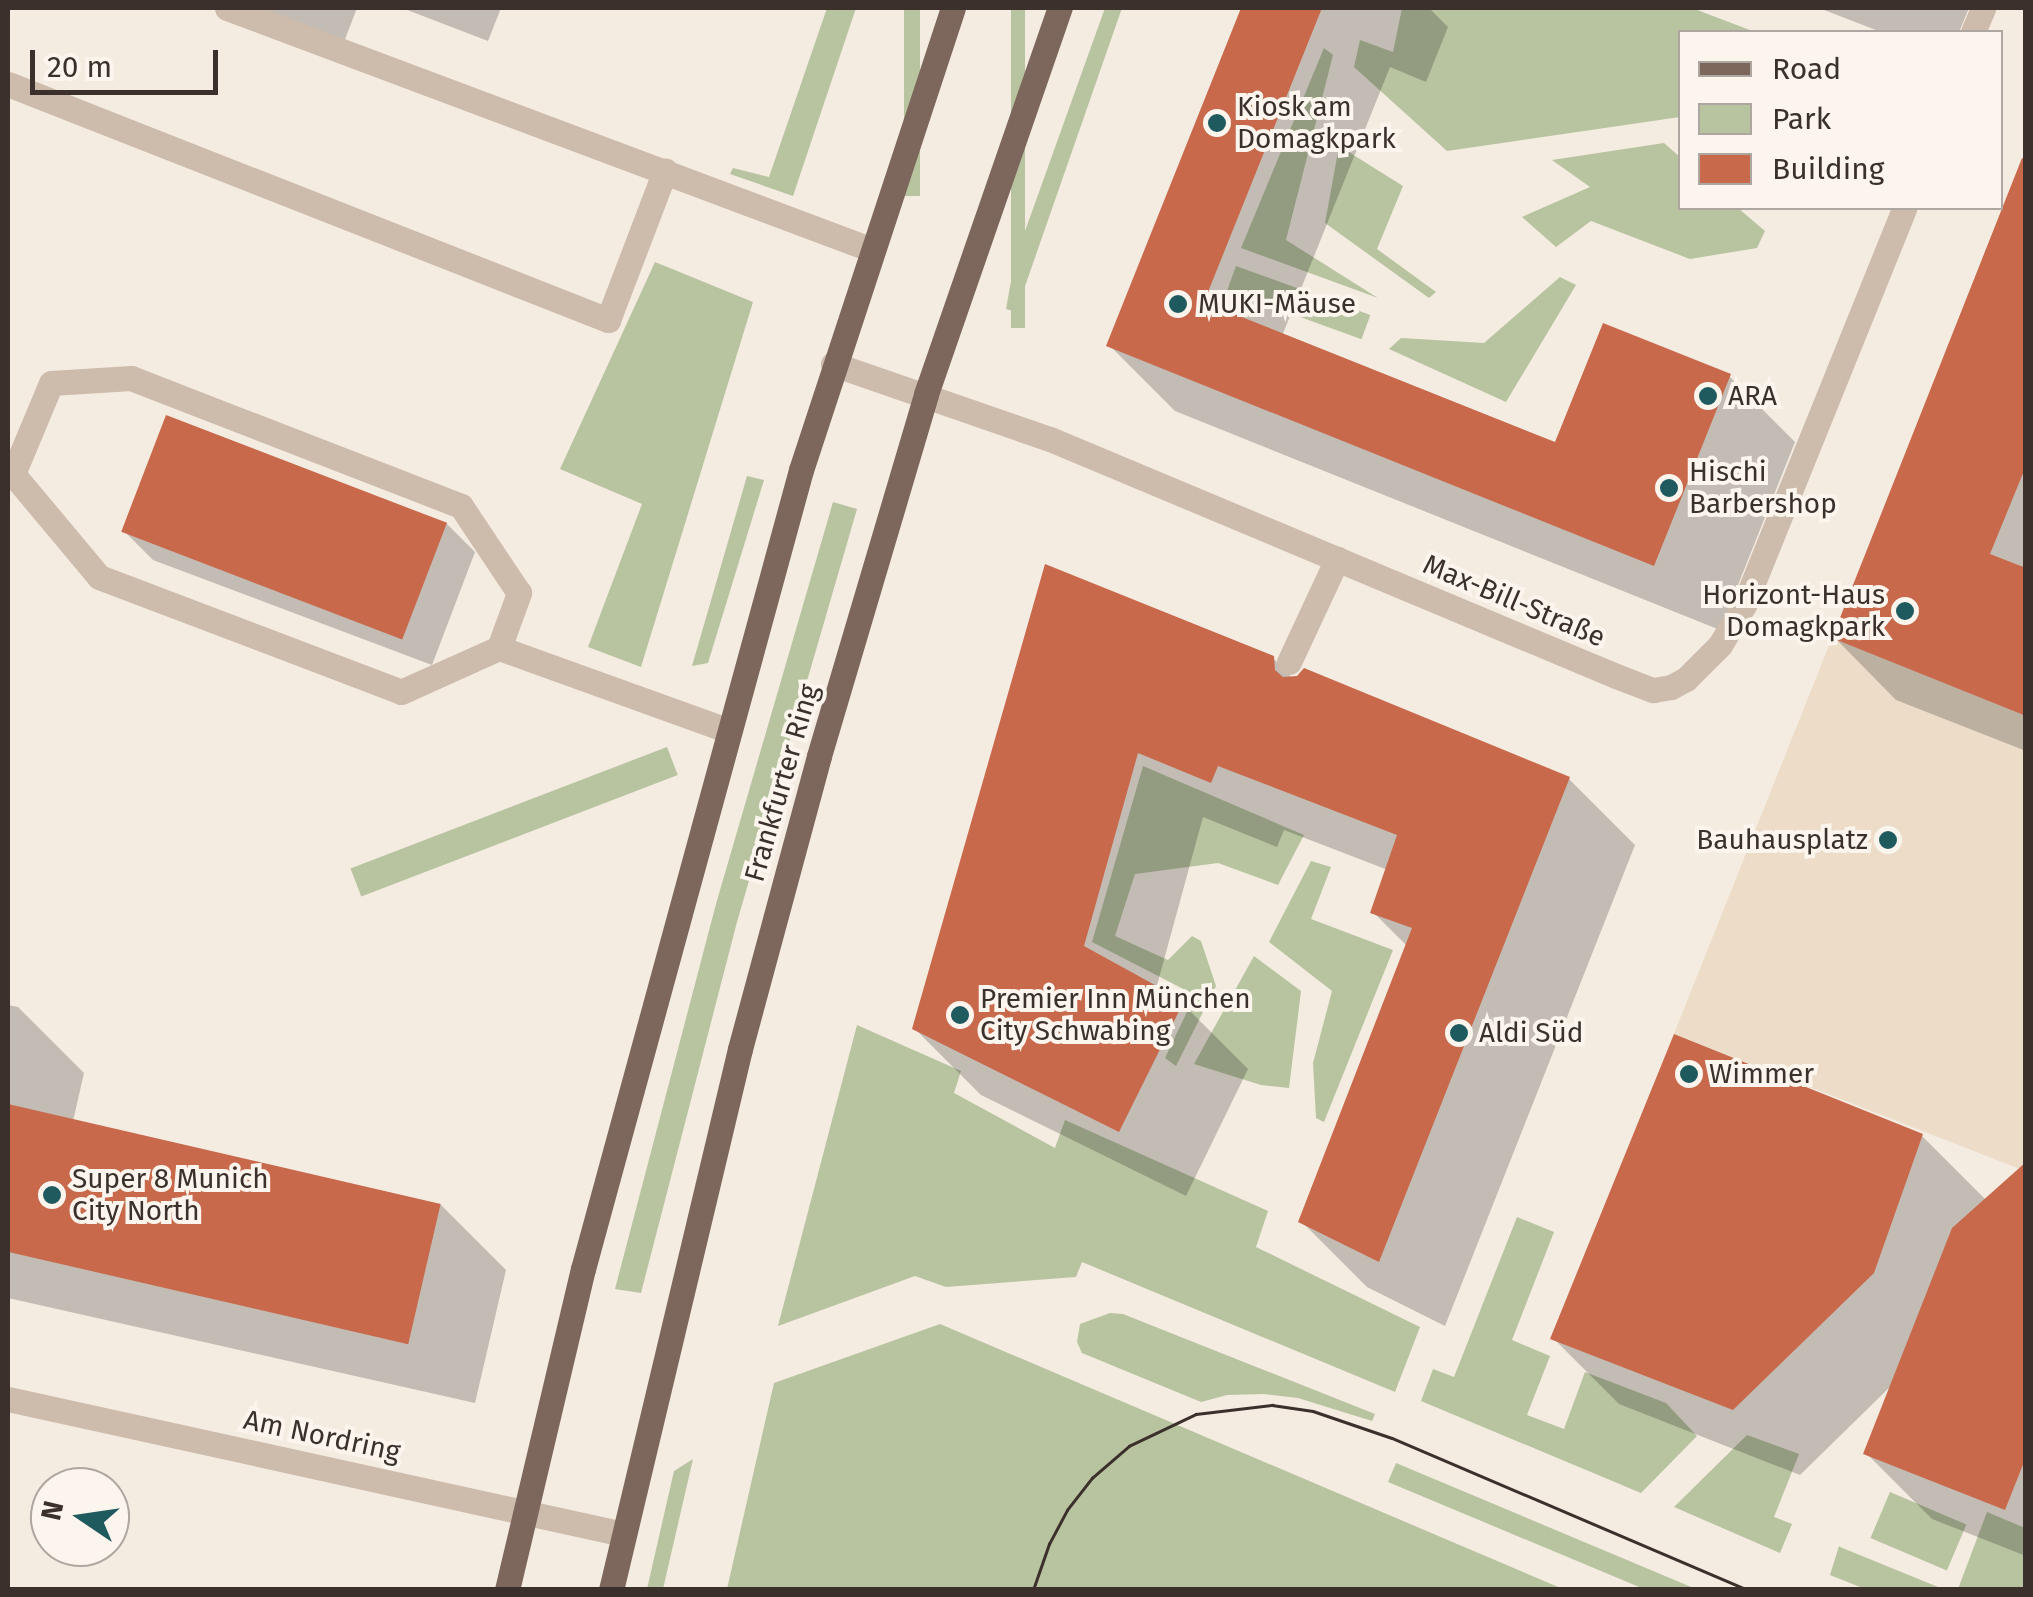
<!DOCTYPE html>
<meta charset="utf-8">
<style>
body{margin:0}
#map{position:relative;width:2033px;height:1597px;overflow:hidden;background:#f4ebe1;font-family:"Fira Sans",sans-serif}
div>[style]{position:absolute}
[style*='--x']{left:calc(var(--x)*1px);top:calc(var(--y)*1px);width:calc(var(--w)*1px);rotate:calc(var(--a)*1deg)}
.green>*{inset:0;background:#b8c4a0;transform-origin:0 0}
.plaza>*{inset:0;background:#ecdcc8}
.shadow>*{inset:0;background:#0003}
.building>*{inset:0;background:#c8694b;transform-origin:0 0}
.service>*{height:25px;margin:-12.5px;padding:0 12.5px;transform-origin:12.5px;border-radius:12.5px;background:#cdbbac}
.minor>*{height:25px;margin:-12.5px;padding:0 12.5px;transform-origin:12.5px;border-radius:12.5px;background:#cdbbac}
.primary>*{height:25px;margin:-12.5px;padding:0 12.5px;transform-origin:12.5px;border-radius:12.5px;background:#7d675c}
.tram>*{height:2.5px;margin:-1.25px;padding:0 1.25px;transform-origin:1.25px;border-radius:1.25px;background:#3b302b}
.dots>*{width:28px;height:28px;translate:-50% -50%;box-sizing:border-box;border:5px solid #fbf5ee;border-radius:50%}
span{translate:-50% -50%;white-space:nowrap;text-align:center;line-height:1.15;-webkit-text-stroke:8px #fbf5ee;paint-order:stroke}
.poi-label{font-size:28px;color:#3b302b}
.left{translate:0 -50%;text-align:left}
.right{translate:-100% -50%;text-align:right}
.street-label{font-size:28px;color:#3b302b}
.frame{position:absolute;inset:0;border:10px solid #3b302b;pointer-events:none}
.legend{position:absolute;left:1678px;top:30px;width:325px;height:180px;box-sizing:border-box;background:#fbf5ee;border:2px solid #aea6a0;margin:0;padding:12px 18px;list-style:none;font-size:30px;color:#3b302b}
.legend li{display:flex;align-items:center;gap:20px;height:50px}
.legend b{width:50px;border:2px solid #aea6a0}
.north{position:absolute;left:30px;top:1467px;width:100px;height:100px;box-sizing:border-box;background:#fbf5ee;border:2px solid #aea6a0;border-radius:50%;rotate:283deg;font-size:28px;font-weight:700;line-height:40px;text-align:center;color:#3b302b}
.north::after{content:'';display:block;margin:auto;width:35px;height:45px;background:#1f5a5e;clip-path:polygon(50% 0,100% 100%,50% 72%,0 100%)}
.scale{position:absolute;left:30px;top:50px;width:188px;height:45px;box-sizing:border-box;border:5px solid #3b302b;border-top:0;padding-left:12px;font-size:30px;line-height:35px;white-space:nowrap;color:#3b302b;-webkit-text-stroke:8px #fbf5ee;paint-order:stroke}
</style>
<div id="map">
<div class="green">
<i style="clip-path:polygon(827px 8px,856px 8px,793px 196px,730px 174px,733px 168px,769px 177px)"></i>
<i style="left:904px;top:8px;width:16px;height:188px"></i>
<i style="left:1011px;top:8px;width:14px;height:320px"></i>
<i style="clip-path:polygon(1105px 8px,1122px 8px,1016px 312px,1006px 309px,1015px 259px)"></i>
<i style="clip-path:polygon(1402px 8px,1692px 8px,1755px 32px,1680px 32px,1680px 117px,1447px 151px,1354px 67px,1360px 40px,1393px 52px)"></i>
<i style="clip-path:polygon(1324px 48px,1333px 55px,1286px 240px,1378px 298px,1241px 248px)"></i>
<i style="clip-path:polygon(1664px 143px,1680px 157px,1680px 208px,1738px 208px,1765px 231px,1757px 248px,1690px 259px,1591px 221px,1556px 247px,1522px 217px,1590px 187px,1552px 160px)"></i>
<i style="clip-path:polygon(1339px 146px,1403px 186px,1377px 249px,1436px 292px,1429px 298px,1325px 223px)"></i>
<i style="clip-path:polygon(655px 262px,753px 302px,641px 667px,588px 647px,642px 504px,560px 469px)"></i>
<i style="left:1236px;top:266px;width:143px;height:26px;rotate:20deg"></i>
<i style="clip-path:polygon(1560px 277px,1576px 285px,1506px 402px,1389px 349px,1401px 338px,1484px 343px)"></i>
<i style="clip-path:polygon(747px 476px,764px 480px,708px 663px,692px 666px)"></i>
<i style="clip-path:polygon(833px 502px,857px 509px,737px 922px,641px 1293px,615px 1289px,716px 904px)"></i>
<i style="left:667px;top:747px;width:30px;height:339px;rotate:69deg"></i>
<i style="clip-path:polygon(1143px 766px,1304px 835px,1278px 885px,1218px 863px,1135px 874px,1115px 936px,1168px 960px,1192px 936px,1201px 941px,1216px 986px,1176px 1066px,1165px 1058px,1195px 995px,1092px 942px)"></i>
<i style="clip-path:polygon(1311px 861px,1331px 867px,1311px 919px,1393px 950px,1324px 1122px,1316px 1118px,1313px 1063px,1332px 991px,1269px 942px)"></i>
<i style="clip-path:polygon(1254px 956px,1301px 991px,1289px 1088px,1261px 1085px,1194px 1064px)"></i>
<i style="clip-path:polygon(857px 1025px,961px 1071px,954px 1093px,1055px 1148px,1065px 1120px,1268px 1211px,1256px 1247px,1420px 1327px,1395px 1392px,1082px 1262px,1076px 1277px,946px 1287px,915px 1276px,778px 1326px)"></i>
<i style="clip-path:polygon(1517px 1217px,1554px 1232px,1512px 1340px,1550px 1356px,1527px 1415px,1564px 1429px,1585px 1372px,1666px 1403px,1697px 1436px,1641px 1493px,1421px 1401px,1433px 1369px,1454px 1377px)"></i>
<i style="clip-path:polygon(1110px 1313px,1123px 1314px,1375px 1414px,1372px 1421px,1298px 1398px,1264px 1394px,1227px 1395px,1201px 1402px,1082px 1353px,1077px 1342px,1080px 1324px)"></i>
<i style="clip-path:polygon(940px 1324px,1563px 1589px,727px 1589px,774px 1383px)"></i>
<i style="clip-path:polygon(1747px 1435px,1799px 1454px,1774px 1517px,1792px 1524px,1780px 1553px,1674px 1507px)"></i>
<i style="clip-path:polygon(693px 1459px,663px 1589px,647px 1589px,674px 1471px)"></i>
<i style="clip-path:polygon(1396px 1463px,1696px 1589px,1644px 1589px,1388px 1482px)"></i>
<i style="left:1890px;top:1492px;width:83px;height:50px;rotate:23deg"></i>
<i style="clip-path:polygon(1987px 1512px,2025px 1528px,2025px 1589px,1958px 1589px)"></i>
<i style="clip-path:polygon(1839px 1546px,1840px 1547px,1943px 1589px,1865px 1589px,1830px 1575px)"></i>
</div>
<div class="plaza">
<i style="clip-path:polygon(1832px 638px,2025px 716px,2025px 1171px,1674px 1034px)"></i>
</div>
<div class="shadow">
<i style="clip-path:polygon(238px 8px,357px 8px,342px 47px)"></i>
<i style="clip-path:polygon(402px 8px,501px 8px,488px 41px)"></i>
<i style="clip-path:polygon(1244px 8px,1429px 8px,1448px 27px,1426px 82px,1390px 67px,1282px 336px,1556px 446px,1729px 376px,1795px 442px,1720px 630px,1175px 411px,1109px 345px)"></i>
<i style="clip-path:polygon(1819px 8px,1969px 8px,1959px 32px,1881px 32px)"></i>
<i style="clip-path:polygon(2026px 213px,2026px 751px,1896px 700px,1835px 638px)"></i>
<i style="clip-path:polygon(446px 523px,475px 552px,432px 665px,153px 560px,125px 532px)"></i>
<i style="clip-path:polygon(1046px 567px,1273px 658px,1293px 679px,1569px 779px,1635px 845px,1445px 1326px,1367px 1287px,1301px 1221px,1407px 946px,1373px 912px,1388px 870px,1284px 830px,1277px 847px,1203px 817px,1156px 989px,1182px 1003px,1248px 1069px,1186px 1196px,981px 1095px,914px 1028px)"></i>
<i style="clip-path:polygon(8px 1005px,18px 1007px,84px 1073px,73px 1121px,440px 1204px,506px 1270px,475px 1403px,8px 1298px)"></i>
<i style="clip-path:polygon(1922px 1136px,1987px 1201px,2026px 1174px,2026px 1556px,1932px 1519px,1866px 1453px,1894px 1383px,1800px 1475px,1619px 1404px,1553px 1338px)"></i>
</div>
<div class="building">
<i style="clip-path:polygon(1241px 8px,1322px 8px,1204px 302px,1555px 442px,1603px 323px,1731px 374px,1654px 566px,1106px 346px)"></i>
<i style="clip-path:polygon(2022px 158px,2026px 159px,2026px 466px,1990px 554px,2026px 568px,2026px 716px,1832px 638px)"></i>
<i style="left:166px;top:415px;width:301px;height:125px;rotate:21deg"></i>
<i style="clip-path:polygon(1045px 564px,1274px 656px,1275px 670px,1283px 677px,1297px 676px,1304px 668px,1570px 777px,1379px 1262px,1298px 1222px,1412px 928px,1370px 913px,1397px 835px,1218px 766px,1211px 783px,1138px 753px,1084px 946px,1184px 1001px,1119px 1132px,912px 1029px)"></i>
<i style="clip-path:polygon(1674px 1034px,1923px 1134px,1874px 1273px,1733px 1410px,1550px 1339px)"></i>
<i style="left:8px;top:1104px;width:444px;height:144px;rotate:13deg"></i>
<i style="clip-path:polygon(2026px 1162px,2026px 1457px,2005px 1510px,1863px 1454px,1952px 1228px)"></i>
</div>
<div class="service">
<i style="--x:227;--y:8;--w:687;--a:20.55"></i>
<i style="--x:8;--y:84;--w:645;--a:21.47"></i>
<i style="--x:608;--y:320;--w:160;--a:-69.1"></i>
<i style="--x:499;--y:648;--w:59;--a:-70"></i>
<i style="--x:519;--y:593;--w:105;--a:-123.7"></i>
<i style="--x:461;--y:506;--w:354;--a:-158.8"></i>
<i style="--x:131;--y:378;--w:80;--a:176.4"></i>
<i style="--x:51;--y:383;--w:99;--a:112.7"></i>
<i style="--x:13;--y:474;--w:134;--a:50.1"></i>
<i style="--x:99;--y:577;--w:323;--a:20.8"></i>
<i style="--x:401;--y:692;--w:107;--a:-24.2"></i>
<i style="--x:499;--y:648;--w:245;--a:19.8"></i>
<i style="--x:1289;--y:662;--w:114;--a:-65"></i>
</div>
<div class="minor">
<i style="--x:1973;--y:32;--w:26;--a:-67"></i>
<i style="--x:833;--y:364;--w:230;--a:19.1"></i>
<i style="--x:1050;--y:439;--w:614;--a:22.72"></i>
<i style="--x:1616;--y:676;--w:40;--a:21"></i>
<i style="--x:1653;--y:690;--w:18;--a:-9"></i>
<i style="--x:1671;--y:687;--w:17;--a:-28"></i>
<i style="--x:1686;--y:679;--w:48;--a:-45"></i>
<i style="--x:1720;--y:645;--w:47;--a:-59"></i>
<i style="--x:1744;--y:605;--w:428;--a:-68"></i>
<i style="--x:8;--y:1399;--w:630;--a:12.38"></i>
</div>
<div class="primary">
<i style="--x:507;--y:1590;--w:330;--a:-76.7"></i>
<i style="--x:583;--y:1269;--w:828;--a:-74.74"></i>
<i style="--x:801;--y:470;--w:486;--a:-71.8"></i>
<i style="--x:611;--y:1590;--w:556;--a:-76.59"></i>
<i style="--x:740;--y:1049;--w:303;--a:-74.9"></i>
<i style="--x:819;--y:756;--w:377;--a:-73.5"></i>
<i style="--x:926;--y:394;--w:409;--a:-70.9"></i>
</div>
<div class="tram">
<i style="--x:1033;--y:1590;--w:49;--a:-70.8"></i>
<i style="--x:1049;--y:1544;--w:38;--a:-62"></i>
<i style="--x:1067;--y:1510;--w:41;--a:-52"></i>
<i style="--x:1092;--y:1478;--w:49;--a:-40.9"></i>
<i style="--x:1129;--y:1446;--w:74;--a:-25.5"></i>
<i style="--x:1196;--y:1414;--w:77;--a:-6.8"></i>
<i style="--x:1272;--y:1405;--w:41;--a:8.3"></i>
<i style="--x:1313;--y:1411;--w:83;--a:18.9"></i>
<i style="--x:1392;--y:1438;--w:387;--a:23.1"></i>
</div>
<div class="dots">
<i style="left:1217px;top:123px;background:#1f5a5e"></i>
<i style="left:1178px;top:304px;background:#1f5a5e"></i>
<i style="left:1708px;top:396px;background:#1f5a5e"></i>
<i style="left:1669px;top:488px;background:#1f5a5e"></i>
<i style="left:1905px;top:611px;background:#1f5a5e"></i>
<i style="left:1888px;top:840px;background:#1f5a5e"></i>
<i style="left:960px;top:1015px;background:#1f5a5e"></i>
<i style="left:1459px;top:1033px;background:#1f5a5e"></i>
<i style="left:1689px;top:1074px;background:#1f5a5e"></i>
<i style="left:52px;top:1195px;background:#1f5a5e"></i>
</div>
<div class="poi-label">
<span class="left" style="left:1237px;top:123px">Kiosk am<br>Domagkpark</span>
<span class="left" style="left:1198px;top:304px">MUKI-Mäuse</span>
<span class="left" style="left:1728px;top:396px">ARA</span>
<span class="left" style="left:1689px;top:488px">Hischi<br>Barbershop</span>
<span class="right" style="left:1885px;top:611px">Horizont-Haus<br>Domagkpark</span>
<span class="right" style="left:1868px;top:840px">Bauhausplatz</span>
<span class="left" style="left:980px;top:1015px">Premier Inn München<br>City Schwabing</span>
<span class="left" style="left:1479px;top:1033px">Aldi Süd</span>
<span class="left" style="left:1709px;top:1074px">Wimmer</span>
<span class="left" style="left:72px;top:1195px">Super 8 Munich<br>City North</span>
</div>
<div class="street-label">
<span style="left:1514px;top:601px;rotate:23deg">Max-Bill-Straße</span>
<span style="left:782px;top:783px;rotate:-74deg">Frankfurter Ring</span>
<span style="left:322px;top:1436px;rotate:12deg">Am Nordring</span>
</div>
<div class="frame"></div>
<ul class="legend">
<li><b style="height:12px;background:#7d675c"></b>Road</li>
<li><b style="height:28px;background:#b8c4a0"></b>Park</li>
<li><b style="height:28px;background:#c8694b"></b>Building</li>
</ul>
<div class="north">N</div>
<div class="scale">20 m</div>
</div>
